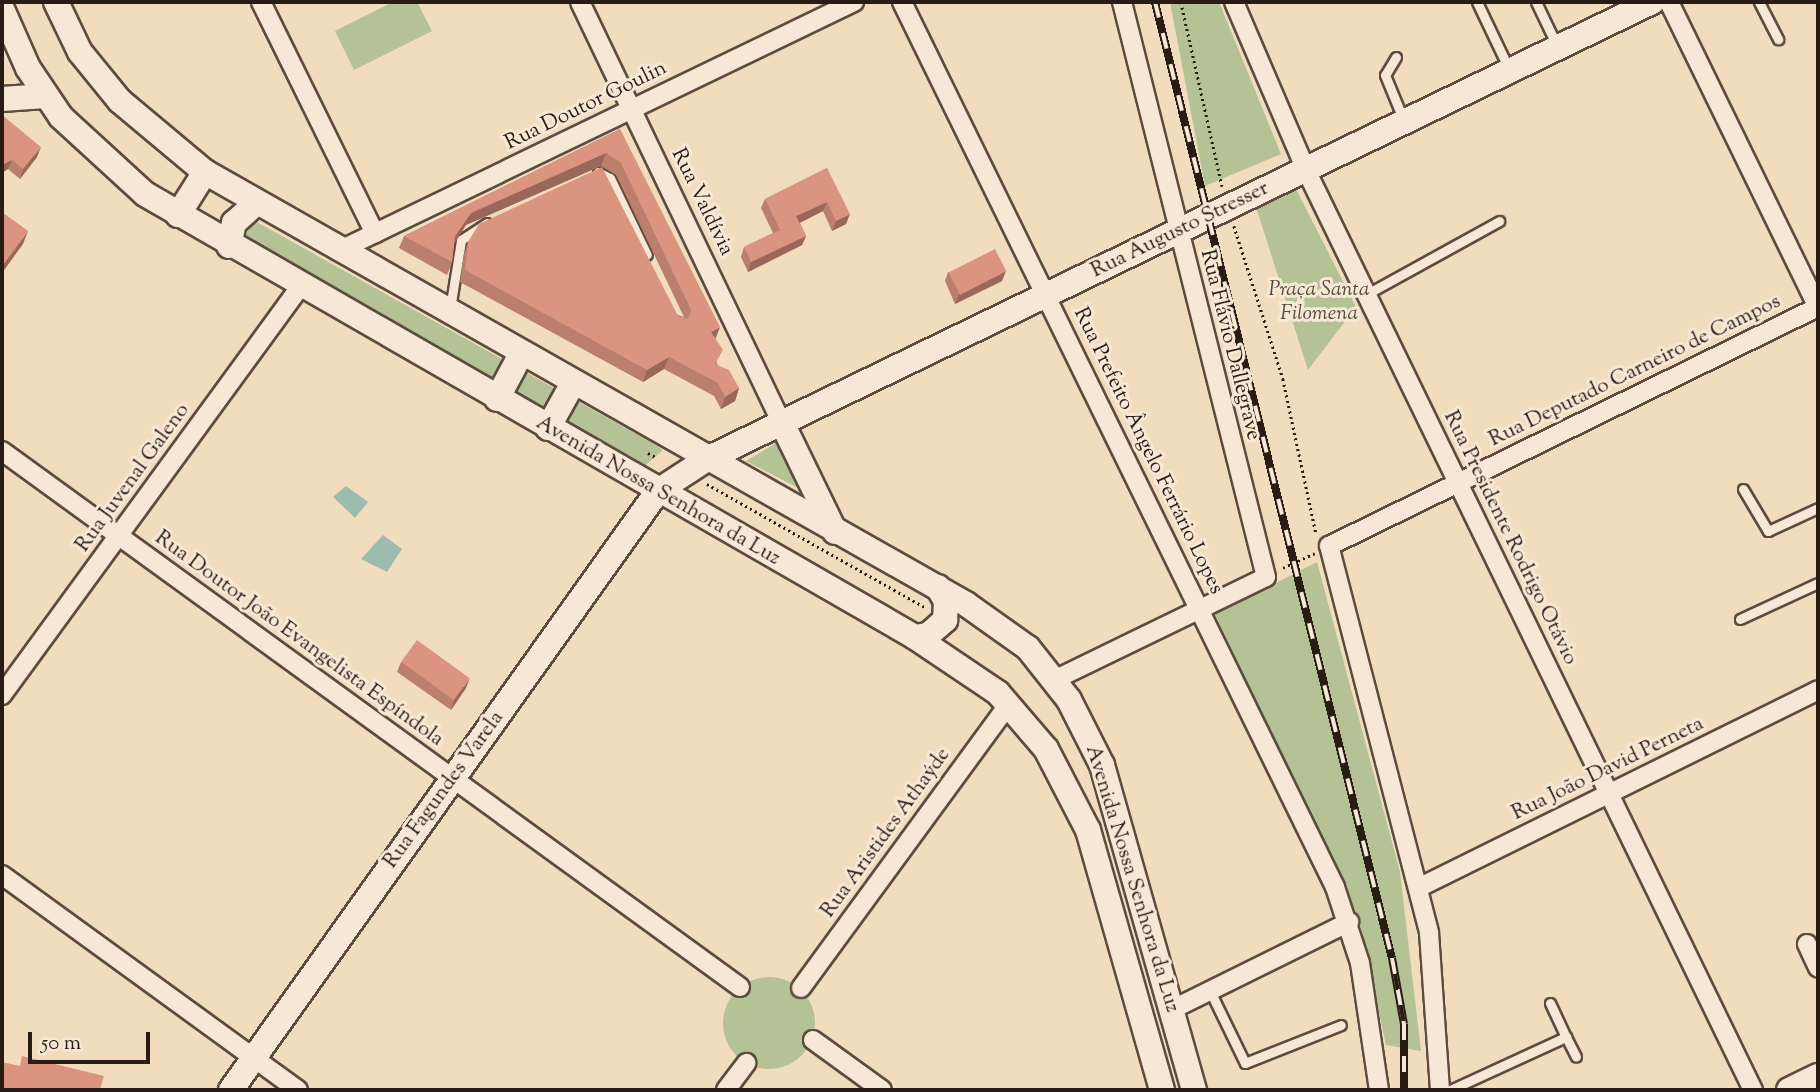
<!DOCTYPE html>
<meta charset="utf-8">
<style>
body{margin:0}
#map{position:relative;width:1820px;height:1092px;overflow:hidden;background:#f2dcbe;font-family:"Sorts Mill Goudy",serif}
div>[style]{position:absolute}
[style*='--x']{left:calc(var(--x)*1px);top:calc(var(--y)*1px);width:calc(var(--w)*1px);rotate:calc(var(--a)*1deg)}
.green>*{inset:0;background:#b4c296}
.round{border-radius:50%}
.water>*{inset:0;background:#9cbcad}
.path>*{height:2.5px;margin-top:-1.25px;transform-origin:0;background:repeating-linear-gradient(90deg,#291c15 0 2px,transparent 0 5.5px)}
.roads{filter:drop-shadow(2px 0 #5b4c3f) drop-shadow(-2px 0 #5b4c3f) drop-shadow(0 2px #5b4c3f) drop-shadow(0 -2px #5b4c3f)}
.lane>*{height:9px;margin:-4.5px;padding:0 4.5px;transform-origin:4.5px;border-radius:4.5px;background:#f7e8d5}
.street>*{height:18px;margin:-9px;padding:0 9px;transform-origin:9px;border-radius:9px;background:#f7e8d5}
.secondary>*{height:24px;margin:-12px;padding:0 12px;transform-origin:12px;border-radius:12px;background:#f7e8d5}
.rail>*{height:8px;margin-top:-4px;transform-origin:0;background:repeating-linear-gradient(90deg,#f7e8d5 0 16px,#291c15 0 32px);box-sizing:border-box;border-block:2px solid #291c15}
.wall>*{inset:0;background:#bb7f6e}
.shaded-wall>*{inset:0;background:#99685a}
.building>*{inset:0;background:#da9480;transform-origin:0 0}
span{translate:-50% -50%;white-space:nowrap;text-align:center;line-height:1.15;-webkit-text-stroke:6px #f7e8d5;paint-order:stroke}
.street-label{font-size:21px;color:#291c15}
.park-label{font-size:21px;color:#534e3c;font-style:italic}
.frame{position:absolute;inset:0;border:4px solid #291c15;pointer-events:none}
.scale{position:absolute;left:28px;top:1032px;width:122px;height:32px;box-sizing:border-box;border:4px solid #291c15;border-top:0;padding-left:9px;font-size:21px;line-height:24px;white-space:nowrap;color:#291c15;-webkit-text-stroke:5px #f7e8d5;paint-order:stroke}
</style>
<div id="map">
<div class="green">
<i style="clip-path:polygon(393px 2px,417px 2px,432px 31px,354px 70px,335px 31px)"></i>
<i style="clip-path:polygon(1170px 2px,1219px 2px,1281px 154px,1205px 186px)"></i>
<i style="clip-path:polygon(1295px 187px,1356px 307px,1308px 370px,1255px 204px)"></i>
<i style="clip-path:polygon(255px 221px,654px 444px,663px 450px,646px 465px,242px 240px)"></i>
<i style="clip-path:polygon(781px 440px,808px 493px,746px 461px)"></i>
<i style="clip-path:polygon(1317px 562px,1400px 872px,1421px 1051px,1386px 1045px,1360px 923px,1215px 614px)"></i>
<i class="round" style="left:723px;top:977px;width:92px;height:92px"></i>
</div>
<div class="water">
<i style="clip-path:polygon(346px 486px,368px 502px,355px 518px,333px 497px)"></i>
<i style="clip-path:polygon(383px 535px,402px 549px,387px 572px,361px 559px)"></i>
</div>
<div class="path">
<i style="--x:1181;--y:2;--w:189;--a:77.4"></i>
<i style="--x:1234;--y:226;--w:161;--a:72.2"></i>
<i style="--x:1283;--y:379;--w:157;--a:77.9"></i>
<i style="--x:648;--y:453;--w:9;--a:27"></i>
<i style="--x:707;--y:484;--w:252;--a:29.5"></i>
<i style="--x:1283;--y:568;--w:35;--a:-25"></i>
</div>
<div class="roads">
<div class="lane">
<i style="--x:1477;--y:2;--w:74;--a:64.5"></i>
<i style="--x:1536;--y:2;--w:51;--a:64.4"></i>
<i style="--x:1759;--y:2;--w:42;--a:62.8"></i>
<i style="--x:1396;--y:57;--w:21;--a:121"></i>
<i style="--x:1385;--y:75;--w:50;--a:67.6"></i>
<i style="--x:598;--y:172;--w:13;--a:27"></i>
<i style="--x:610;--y:178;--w:85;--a:64.3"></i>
<i style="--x:1367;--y:294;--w:151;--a:-28.9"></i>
<i style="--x:450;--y:309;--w:70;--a:-80.9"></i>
<i style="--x:461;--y:240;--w:31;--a:-33"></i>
<i style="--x:1743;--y:489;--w:49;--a:59.2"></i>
<i style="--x:1768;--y:531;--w:55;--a:-24.7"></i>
<i style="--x:1740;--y:619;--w:86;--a:-24.8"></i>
<i style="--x:1210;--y:991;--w:80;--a:64.1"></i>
<i style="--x:1245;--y:1063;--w:103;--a:-21.6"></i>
<i style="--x:1550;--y:1003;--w:38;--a:65"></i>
<i style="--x:1450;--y:1090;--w:128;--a:-24.6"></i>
<i style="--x:1566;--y:1037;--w:22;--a:63"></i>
</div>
<div class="street">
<i style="--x:261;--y:2;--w:258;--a:63.8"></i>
<i style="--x:580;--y:2;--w:467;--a:64.4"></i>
<i style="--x:902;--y:2;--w:985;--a:63.93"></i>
<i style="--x:1335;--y:887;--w:80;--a:71.8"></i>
<i style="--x:1360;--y:963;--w:128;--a:81.5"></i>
<i style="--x:1234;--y:2;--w:183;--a:66.8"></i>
<i style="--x:1306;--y:170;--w:1023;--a:64.09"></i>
<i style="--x:1669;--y:2;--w:339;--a:64"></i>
<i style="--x:338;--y:251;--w:573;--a:-25.76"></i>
<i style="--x:2;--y:451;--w:912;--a:35.99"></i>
<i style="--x:1056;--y:679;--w:233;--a:-25.9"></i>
<i style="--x:1266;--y:577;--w:593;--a:-104.06"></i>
<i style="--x:2;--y:695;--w:505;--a:-53.86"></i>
<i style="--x:2;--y:875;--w:366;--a:36"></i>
<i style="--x:1418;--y:888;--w:446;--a:-26.3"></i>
<i style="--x:1807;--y:944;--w:26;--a:65"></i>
<i style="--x:801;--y:988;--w:352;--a:-53.8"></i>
<i style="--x:1171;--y:1010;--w:199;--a:-26.3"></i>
<i style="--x:813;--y:1040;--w:85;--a:35.9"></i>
<i style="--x:726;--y:1090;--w:34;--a:-53"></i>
<i style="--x:1440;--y:1090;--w:158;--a:-94"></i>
<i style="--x:1429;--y:932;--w:399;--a:-104.5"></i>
<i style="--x:1329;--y:546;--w:544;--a:-26.05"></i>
</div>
<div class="secondary">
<i style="--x:56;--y:2;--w:55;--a:64.4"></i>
<i style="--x:80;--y:52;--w:63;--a:50.8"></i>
<i style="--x:120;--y:101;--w:111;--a:39.9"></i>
<i style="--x:205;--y:172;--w:875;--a:29.58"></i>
<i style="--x:966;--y:604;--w:76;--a:35.4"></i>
<i style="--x:1028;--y:648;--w:66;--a:51.7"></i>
<i style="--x:1069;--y:700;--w:73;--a:63.1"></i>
<i style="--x:1102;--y:765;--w:338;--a:74.2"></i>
<i style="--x:2;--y:9;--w:64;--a:66.2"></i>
<i style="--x:28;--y:68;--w:59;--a:56"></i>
<i style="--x:61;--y:117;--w:114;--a:42.5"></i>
<i style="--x:145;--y:194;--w:888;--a:29.91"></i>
<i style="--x:915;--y:637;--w:100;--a:34"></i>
<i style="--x:998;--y:693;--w:74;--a:49.4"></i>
<i style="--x:1046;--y:749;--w:91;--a:62.6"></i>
<i style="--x:1088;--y:830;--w:270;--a:74.1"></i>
<i style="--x:2;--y:99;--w:43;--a:-4"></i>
<i style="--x:178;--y:215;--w:51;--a:-57.9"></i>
<i style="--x:229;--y:246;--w:24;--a:-78"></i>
<i style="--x:234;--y:223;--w:30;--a:-42"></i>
<i style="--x:497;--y:399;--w:51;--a:-61.9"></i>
<i style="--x:782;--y:423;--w:121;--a:64.1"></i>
<i style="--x:548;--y:428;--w:51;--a:-60.9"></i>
<i style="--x:915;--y:637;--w:13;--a:-9"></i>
<i style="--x:928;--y:635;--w:23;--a:-41"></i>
<i style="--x:945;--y:620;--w:19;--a:-87"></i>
<i style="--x:946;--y:601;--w:16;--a:-120"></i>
<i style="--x:231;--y:1090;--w:736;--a:-54.52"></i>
<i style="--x:658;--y:491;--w:59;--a:-33.1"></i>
<i style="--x:707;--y:459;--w:1050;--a:-25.81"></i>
<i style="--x:1789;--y:1090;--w:32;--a:-26"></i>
</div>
</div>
<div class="rail">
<i style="--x:1155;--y:2;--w:985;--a:76.08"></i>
<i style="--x:1392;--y:958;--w:67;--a:79.7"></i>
<i style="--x:1404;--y:1024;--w:66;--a:90"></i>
</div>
<div class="wall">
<i style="clip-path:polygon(2px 116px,37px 157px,20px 179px,8px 169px,2px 173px)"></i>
<i style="clip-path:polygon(620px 129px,715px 339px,717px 364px,739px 388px,735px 401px,721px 409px,714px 396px,664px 369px,643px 382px,460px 282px,464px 254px,468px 242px,684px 317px,616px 175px,601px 166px,466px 225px,454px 243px,452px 262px,447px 275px,399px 248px,404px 236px)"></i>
<i style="clip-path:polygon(827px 168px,846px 224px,832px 231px,823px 211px,800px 223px,806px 236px,802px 245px,748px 272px,741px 257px,744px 247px,773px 233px,761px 208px,765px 199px)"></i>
<i style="clip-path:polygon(948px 272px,1002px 281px,955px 304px,945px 281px)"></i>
<i style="clip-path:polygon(401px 662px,466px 688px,451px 710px,397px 672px)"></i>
</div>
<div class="shaded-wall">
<i style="clip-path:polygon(41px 147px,37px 157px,20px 179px,23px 169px)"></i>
<i style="clip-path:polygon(606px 153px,601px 166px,466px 225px,451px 249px,455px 236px,471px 213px)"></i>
<i style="clip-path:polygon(12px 160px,8px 169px,2px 173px,2px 165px)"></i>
<i style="clip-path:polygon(827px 202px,823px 211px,793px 226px,796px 216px)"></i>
<i style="clip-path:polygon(850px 214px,846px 224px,832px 231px,836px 221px)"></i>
<i style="clip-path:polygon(28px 231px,23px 244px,2px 273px,2px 266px)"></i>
<i style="clip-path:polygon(806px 236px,802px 245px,748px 272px,751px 262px)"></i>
<i style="clip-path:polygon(1006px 271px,1002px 281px,955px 304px,959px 294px)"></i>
<i style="clip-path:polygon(720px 327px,715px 340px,711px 332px)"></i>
<i style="clip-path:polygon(669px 357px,664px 369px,643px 382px,647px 370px)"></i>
<i style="clip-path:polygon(739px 388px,735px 401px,721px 409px,725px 397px)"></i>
<i style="clip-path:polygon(470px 678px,466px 688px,451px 710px,454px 700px)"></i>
</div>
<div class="building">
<i style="clip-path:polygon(2px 115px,41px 147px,23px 169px,12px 160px,2px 165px)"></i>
<i style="clip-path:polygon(620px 129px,720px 327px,711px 332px,723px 350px,715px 364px,729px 370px,739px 388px,725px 397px,718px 383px,669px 357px,647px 370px,465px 270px,468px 242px,479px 224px,602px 167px,678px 316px,688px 319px,691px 310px,621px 163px,606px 153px,471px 213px,455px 236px,452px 262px,404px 236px)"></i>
<i style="clip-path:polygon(827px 168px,850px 214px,836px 221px,827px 202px,796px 216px,806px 236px,751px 262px,744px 247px,780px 230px,765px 199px)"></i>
<i style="clip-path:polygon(2px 212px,28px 231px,2px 266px)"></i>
<i style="left:995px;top:249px;width:25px;height:52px;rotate:63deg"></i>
<i style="left:417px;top:640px;width:65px;height:27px;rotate:36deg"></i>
<i style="clip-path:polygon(22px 1056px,104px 1076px,100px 1090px,2px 1090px,2px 1062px,20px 1066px)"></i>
</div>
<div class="street-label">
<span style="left:586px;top:106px;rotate:-26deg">Rua Doutor Goulin</span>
<span style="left:702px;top:202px;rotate:64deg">Rua Valdívia</span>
<span style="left:1180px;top:230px;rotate:-26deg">Rua Augusto Stresser</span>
<span style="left:1230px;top:345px;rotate:76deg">Rua Flávio Dallegrave</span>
<span style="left:1635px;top:371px;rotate:-26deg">Rua Deputado Carneiro de Campos</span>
<span style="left:1148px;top:451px;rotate:64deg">Rua Prefeito Ângelo Ferrário Lopes</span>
<span style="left:133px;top:478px;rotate:-54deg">Rua Juvenal Galeno</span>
<span style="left:658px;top:491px;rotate:30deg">Avenida Nossa Senhora da Luz</span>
<span style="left:1510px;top:538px;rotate:64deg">Rua Presidente Rodrigo Otávio</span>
<span style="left:299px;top:639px;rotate:36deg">Rua Doutor João Evangelista Espíndola</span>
<span style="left:1608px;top:769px;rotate:-26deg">Rua João David Perneta</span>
<span style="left:444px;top:790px;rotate:-54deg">Rua Fagundes Varela</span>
<span style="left:886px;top:833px;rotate:-54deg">Rua Aristides Athaýde</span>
<span style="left:1132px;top:879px;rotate:73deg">Avenida Nossa Senhora da Luz</span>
</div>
<div class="park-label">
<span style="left:1319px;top:302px">Praça Santa<br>Filomena</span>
</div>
<div class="frame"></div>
<div class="scale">50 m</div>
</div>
